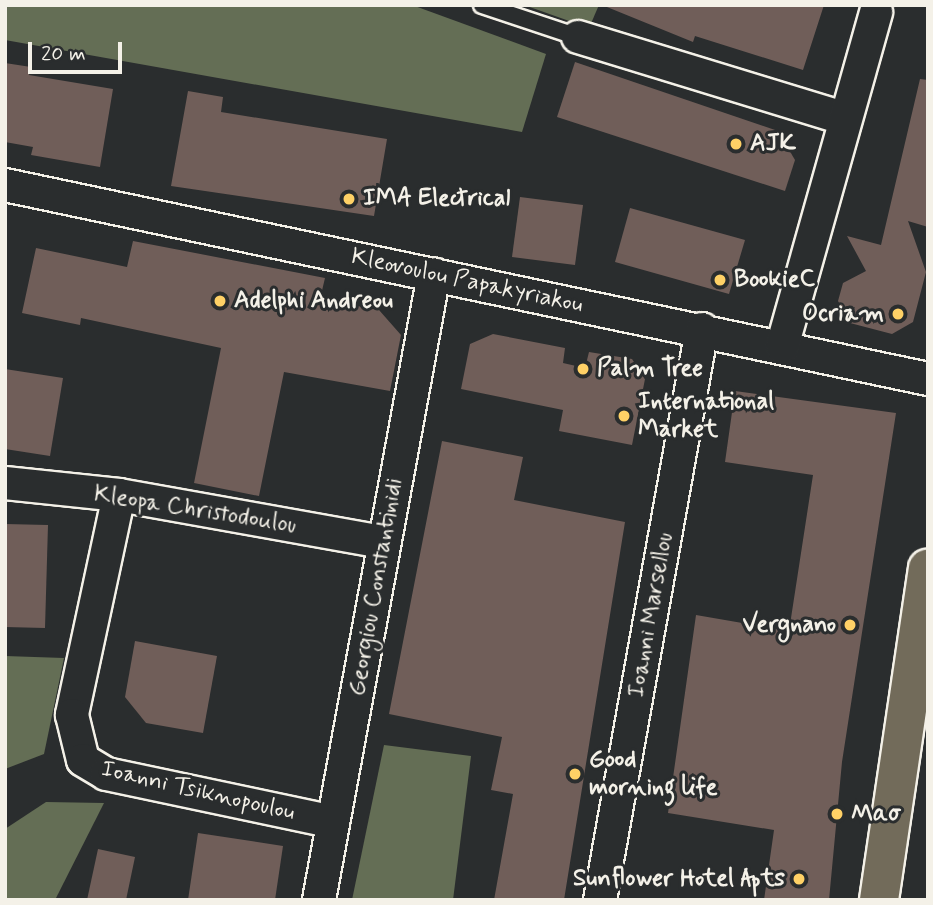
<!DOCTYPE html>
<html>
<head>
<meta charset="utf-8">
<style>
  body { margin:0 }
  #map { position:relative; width:933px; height:905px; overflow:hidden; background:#2a2d2e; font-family:Mynerve,sans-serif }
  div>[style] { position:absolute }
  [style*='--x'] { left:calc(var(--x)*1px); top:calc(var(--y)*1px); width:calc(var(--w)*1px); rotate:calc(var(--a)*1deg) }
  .green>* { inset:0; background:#646e55 }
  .building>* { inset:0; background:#705e59 }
  .roads { filter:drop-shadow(2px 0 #f4f1e8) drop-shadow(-2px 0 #f4f1e8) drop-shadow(0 2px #f4f1e8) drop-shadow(0 -2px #f4f1e8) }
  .lane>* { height:16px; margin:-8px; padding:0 8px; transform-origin:8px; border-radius:8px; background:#2a2d2e }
  .street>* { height:32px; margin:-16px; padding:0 16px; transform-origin:16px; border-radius:16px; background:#2a2d2e }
  .primary>* { height:38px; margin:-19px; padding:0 19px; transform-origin:19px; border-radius:19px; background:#726b5a }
  .dots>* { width:19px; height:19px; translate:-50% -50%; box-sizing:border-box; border:4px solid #2a2d2e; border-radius:50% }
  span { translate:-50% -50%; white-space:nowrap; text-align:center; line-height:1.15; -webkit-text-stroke:6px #2a2d2e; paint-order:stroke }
  .poi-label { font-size:24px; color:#f4f1e8; font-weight:700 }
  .left { translate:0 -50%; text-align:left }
  .right { translate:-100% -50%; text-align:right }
  .street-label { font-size:24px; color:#f4f1e8 }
  .frame { position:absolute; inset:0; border:7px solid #f4f1e8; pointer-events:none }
  .scale { position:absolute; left:28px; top:42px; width:94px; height:32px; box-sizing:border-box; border:4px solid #f4f1e8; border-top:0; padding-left:9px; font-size:21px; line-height:24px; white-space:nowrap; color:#f4f1e8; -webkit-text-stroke:5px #2a2d2e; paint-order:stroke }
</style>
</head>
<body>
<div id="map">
  <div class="green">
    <div style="clip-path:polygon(5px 5px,412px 5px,546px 54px,522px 132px,5px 40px)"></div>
    <div style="clip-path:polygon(524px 5px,599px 5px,589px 28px)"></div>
    <div style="clip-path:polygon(5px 656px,64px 658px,44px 754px,5px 769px)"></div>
    <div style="clip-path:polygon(384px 745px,471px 756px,453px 900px,352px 900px)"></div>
    <div style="clip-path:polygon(46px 802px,104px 803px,55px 900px,5px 900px,5px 829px)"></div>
  </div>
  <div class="building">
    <div style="clip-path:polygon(602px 5px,824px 5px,803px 70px,695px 36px,693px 42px)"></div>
    <div style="clip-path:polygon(575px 62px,778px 131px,795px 160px,785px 191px,557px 117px)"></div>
    <div style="clip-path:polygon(5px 63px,31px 67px,29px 75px,113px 89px,100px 167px,31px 155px,33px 147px,5px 142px)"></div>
    <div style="clip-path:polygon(920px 79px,928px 80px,928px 227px,908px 221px,926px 272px,913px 322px,892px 334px,850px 323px,838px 301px,843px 283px,866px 271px,847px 236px,881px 245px)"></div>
    <div style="clip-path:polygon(188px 91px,223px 97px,221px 112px,387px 139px,374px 216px,171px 186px)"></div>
    <div style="clip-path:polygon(520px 197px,583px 205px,575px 265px,512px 257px)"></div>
    <div style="clip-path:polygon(630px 208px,745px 240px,729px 294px,615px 262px)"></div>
    <div style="clip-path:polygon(133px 241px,325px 278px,320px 299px,379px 310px,401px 335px,390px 391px,284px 372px,259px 496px,194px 483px,221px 348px,81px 318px,80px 325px,22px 313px,36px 248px,127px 267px)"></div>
    <div style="clip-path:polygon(493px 334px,565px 348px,563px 363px,585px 368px,589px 352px,632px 359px,645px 379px,632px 445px,559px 431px,563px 410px,461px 389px,470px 344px)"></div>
    <div style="clip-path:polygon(5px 369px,63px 378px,50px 456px,5px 449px)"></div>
    <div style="clip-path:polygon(735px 391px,896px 413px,842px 762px,829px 900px,764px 900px,774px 830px,668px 813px,696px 615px,789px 631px,813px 475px,725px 462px)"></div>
    <div style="clip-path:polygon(442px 441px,523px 457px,514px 500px,625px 522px,564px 900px,494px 900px,513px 794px,491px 790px,502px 737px,389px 714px)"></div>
    <div style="clip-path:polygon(5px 524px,48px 525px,45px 628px,5px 627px)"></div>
    <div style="clip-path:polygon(135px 641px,217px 656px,203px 733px,146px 723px,125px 697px)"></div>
    <div style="clip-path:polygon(198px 833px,283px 846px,275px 900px,188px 900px)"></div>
    <div style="clip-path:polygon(98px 849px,135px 857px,126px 900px,87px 900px)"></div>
  </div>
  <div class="roads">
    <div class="lane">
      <div style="--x:482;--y:5;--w:101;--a:18.4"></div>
    </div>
    <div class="street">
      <div style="--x:578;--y:37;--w:277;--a:17"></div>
      <div style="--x:5;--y:185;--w:943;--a:11.87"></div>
      <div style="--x:782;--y:347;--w:348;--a:-74.3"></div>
      <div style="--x:5;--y:483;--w:115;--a:6"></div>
      <div style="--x:119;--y:495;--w:269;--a:10.1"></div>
      <div style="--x:119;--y:495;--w:225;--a:102.1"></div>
      <div style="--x:72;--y:715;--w:46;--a:76.3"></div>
      <div style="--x:83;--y:760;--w:27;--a:31"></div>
      <div style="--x:106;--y:774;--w:232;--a:11.9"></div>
      <div style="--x:319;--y:900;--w:636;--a:-79.59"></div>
      <div style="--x:600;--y:900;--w:580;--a:-79.87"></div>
    </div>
    <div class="primary">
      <div style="--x:879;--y:900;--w:335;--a:-81.6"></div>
    </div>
  </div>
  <div class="dots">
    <div style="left:736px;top:144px;background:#ffd166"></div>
    <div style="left:349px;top:199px;background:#ffd166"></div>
    <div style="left:720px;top:280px;background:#ffd166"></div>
    <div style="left:220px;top:301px;background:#ffd166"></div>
    <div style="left:898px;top:314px;background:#ffd166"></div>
    <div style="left:583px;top:369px;background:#ffd166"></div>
    <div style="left:624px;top:416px;background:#ffd166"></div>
    <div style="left:850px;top:625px;background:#ffd166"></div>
    <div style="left:575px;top:774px;background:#ffd166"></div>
    <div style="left:837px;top:814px;background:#ffd166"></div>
    <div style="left:799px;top:879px;background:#ffd166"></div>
  </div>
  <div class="poi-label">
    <span class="left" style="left:750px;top:144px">AJK</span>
    <span class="left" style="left:363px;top:199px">IMA Electrical</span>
    <span class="left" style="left:734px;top:280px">BookieC</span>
    <span class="left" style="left:234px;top:301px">Adelphi Andreou</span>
    <span class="right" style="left:884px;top:314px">Ocriam</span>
    <span class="left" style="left:597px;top:369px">Palm Tree</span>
    <span class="left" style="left:638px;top:416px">International<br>Market</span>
    <span class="right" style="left:836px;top:625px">Vergnano</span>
    <span class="left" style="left:589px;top:774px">Good<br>morning life</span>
    <span class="left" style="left:851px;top:814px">Μασ</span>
    <span class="right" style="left:785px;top:879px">Sunflower Hotel Apts</span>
  </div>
  <div class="street-label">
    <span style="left:467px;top:281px;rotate:12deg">Kleovoulou Papakyriakou</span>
    <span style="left:195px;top:510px;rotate:9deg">Kleopa Christodoulou</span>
    <span style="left:376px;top:587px;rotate:-80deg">Georgiou Constantinidi</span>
    <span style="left:651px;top:615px;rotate:-80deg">Ioanni Marsellou</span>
    <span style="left:198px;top:791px;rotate:13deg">Ioanni Tsiknopoulou</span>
  </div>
  <div class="frame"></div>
  <div class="scale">20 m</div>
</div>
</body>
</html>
